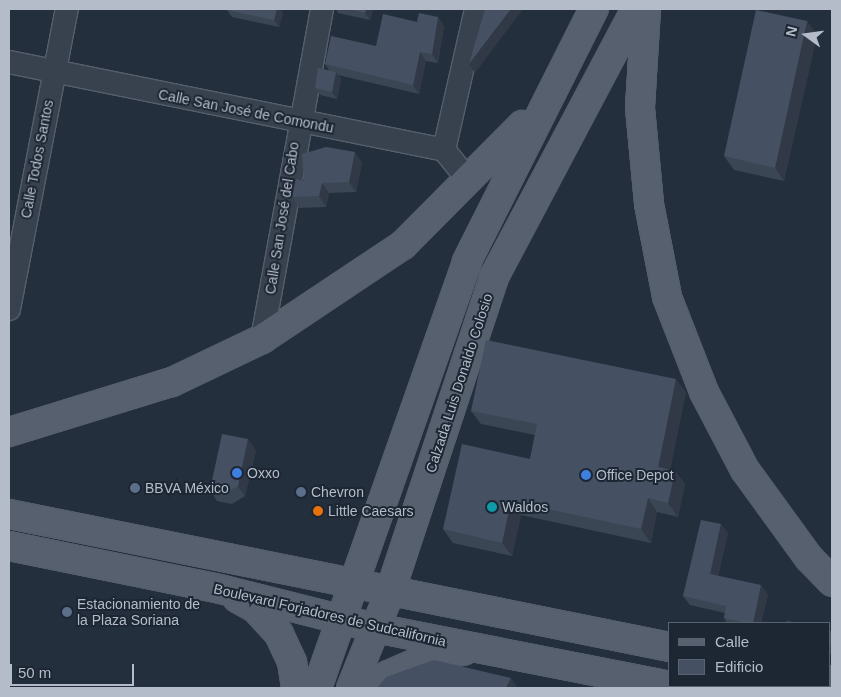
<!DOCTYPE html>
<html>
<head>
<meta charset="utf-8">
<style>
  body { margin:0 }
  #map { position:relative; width:841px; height:697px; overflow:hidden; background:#242f3e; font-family:Helvetica,sans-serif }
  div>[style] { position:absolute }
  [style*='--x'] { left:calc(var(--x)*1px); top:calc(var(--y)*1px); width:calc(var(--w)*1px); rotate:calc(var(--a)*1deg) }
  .roads { filter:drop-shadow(1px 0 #565f6c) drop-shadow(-1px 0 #565f6c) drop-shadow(0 1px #565f6c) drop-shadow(0 -1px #565f6c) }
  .minor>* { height:22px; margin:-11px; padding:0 11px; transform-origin:11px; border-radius:11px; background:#38414e }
  .major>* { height:28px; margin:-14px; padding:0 14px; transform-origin:14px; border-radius:14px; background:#56606e }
  .wall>* { inset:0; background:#3b4654 }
  .shaded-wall>* { inset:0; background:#303945 }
  .building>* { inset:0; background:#455162 }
  .dots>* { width:14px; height:14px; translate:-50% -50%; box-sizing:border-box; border:2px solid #1d2633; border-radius:50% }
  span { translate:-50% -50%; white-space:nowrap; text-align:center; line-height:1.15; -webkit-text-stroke:4px #1d2633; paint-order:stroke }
  .street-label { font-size:14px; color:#b4bcc9 }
  .poi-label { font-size:14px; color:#b4bcc9 }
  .left { translate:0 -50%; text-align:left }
  .frame { position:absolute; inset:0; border:10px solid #b4bcc9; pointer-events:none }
  .legend { position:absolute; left:668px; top:622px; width:162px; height:65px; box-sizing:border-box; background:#1d2633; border:1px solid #59626f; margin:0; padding:6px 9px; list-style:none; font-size:15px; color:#b4bcc9 }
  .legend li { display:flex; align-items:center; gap:10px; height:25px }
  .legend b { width:25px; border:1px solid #59626f }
  .north { position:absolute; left:781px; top:10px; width:50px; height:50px; -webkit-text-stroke:4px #1d2633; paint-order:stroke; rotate:284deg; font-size:14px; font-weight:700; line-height:20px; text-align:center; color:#b4bcc9 }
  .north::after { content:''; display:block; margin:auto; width:18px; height:22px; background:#b4bcc9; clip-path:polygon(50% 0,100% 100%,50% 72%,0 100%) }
  .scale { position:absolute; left:10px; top:664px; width:124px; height:22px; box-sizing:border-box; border:2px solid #b4bcc9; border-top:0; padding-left:6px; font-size:15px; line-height:18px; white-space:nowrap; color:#b4bcc9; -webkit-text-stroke:4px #1d2633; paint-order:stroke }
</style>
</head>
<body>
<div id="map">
  <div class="roads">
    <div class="minor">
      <div style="--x:9;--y:62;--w:444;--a:11.4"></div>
      <div style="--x:444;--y:150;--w:40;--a:51"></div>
      <div style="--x:444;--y:150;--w:145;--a:-77.2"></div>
      <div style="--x:9;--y:309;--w:306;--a:-79.1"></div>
      <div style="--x:262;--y:339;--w:335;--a:-79.7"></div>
    </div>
    <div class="major">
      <div style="--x:646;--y:9;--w:99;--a:93.5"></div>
      <div style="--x:640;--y:108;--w:96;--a:84.6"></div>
      <div style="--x:649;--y:204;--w:95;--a:79"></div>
      <div style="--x:667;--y:297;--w:102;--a:68.7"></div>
      <div style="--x:704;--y:392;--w:88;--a:62.3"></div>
      <div style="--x:745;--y:470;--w:109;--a:54"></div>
      <div style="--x:809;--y:558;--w:33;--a:46"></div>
      <div style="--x:9;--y:432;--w:170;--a:-17.1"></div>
      <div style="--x:172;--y:382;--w:100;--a:-25.5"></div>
      <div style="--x:262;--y:339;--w:169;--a:-33.7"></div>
      <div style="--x:403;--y:245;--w:169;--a:-45.2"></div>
      <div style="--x:9;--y:514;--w:674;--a:11.38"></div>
      <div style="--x:9;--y:546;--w:215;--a:11.5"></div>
      <div style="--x:220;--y:589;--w:160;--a:14.1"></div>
      <div style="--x:375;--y:628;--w:313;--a:11.1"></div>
      <div style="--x:237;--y:598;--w:21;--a:29"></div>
      <div style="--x:255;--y:608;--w:35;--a:47"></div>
      <div style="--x:279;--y:634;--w:31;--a:65"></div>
      <div style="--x:292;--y:662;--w:26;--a:81"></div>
      <div style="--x:830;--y:680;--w:2;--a:0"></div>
      <div style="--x:317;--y:688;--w:453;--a:-70.6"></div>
      <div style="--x:467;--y:261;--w:282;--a:-63.3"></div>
      <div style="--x:351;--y:688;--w:104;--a:-67.9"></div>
      <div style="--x:390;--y:592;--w:332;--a:-71.7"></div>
      <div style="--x:494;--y:277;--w:303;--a:-62.1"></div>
      <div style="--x:369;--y:688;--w:23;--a:-34"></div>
      <div style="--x:388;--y:675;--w:50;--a:-23.5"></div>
      <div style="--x:434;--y:655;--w:30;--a:-8"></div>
      <div style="--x:722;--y:688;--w:2;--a:-63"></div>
    </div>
  </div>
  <div class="wall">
    <div style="clip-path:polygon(336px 9px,373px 9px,370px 20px,338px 13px)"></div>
    <div style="clip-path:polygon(227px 10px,283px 13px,279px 27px,232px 17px)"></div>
    <div style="clip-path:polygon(438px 17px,444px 26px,438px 63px,426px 61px,419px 94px,338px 75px,341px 79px,337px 99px,320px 95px,315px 88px,329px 70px,325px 64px,376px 46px,417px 22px)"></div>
    <div style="clip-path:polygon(807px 21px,817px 35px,784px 181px,734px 170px,724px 156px)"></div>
    <div style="clip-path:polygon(362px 162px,356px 192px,329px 193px,326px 207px,299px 208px,292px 197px,304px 181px)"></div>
    <div style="clip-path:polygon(686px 392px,670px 469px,675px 471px,685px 484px,678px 517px,657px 512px,651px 543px,521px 515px,512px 556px,453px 543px,443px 529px,530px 459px,535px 435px,481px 424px,471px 411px)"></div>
    <div style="clip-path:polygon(256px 450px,245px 496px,232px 504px,217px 501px,210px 490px)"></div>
    <div style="clip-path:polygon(728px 533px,718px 576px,768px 594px,761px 623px,727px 623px,724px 618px,725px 613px,690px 605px,683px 596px)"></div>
    <div style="clip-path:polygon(830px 631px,832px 631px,832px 654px,830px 654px)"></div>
  </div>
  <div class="shaded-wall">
    <div style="clip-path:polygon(277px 9px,280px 9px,283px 13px,279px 27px,274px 20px)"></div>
    <div style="clip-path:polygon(366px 9px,373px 9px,370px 20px,365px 13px)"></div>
    <div style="clip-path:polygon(511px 9px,523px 9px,475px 73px,469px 64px)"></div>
    <div style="clip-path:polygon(438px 17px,444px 26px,438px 63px,432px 54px)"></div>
    <div style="clip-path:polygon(807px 21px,817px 35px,784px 181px,775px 168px)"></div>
    <div style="clip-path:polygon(420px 52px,426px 61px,419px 94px,413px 85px)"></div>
    <div style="clip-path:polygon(336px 72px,341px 79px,337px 99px,332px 92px)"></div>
    <div style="clip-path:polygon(355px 152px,362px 162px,356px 192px,349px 182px)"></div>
    <div style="clip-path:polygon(322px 183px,329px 193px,326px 207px,319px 196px)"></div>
    <div style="clip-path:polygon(676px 379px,686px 392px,668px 481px,658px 467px)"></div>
    <div style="clip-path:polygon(248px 439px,256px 450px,245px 496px,238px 486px)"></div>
    <div style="clip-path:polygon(675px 471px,685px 484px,678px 517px,668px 503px)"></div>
    <div style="clip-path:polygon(648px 498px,657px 512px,651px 543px,641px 529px)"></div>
    <div style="clip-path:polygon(511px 501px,521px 515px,512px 556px,502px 543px)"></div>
    <div style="clip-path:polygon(721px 524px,728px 533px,716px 583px,710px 574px)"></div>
    <div style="clip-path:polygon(761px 585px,768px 594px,761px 623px,753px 623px)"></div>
    <div style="clip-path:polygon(511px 678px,518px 688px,506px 688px)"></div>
  </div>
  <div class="building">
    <div style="clip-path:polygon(227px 9px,277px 9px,274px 20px,227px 10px)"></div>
    <div style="clip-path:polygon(348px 9px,366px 9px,365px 13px)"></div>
    <div style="clip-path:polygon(485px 9px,511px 9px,469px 64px)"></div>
    <div style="clip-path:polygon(756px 10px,807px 21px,775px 168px,724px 156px)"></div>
    <div style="clip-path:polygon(419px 13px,438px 17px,432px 54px,420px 52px,413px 85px,325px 64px,331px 36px,376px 46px,383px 14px,417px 22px)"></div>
    <div style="clip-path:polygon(318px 68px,336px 72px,332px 92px,315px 88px)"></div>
    <div style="clip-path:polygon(326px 147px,355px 152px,349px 182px,322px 183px,319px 196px,292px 197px,296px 179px,304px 181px,302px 154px)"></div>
    <div style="clip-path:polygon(486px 340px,676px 379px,658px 467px,675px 471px,668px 503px,648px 498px,641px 529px,511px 501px,502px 543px,443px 529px,462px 444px,530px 459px,537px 424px,471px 411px)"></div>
    <div style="clip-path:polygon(222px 434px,248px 439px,238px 486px,225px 493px,210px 490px)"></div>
    <div style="clip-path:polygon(701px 520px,721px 524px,710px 574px,761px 585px,753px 623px,747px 623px,724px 618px,726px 606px,683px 596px)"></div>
    <div style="clip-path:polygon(787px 621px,797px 623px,787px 623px)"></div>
    <div style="clip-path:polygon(830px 631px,832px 631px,832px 645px,830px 645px)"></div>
    <div style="clip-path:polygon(434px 660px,511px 678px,506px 688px,377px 688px,386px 677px)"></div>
  </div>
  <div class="dots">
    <div style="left:237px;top:473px;background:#3f7fe0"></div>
    <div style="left:586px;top:475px;background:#3f7fe0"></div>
    <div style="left:135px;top:488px;background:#5c6f8a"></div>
    <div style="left:301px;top:492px;background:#5c6f8a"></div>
    <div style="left:492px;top:507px;background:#0f9aa8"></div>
    <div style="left:318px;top:511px;background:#e8710a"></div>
    <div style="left:67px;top:612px;background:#5c6f8a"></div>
  </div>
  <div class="street-label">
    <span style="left:246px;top:111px;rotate:11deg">Calle San José de Comondu</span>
    <span style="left:37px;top:159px;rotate:-79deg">Calle Todos Santos</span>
    <span style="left:282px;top:218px;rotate:-81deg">Calle San José del Cabo</span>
    <span style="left:459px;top:383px;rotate:-72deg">Calzada Luis Donaldo Colosio</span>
    <span style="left:330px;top:615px;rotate:13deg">Boulevard Forjadores de Sudcalifornia</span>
  </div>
  <div class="poi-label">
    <span class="left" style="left:247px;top:473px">Oxxo</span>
    <span class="left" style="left:596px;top:475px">Office Depot</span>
    <span class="left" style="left:145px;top:488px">BBVA México</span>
    <span class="left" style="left:311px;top:492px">Chevron</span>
    <span class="left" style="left:502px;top:507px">Waldos</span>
    <span class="left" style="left:328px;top:511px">Little Caesars</span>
    <span class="left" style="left:77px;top:612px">Estacionamiento de<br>la Plaza Soriana</span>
  </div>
  <div class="frame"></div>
  <ul class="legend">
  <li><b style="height:6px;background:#56606e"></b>Calle</li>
  <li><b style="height:14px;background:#455162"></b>Edificio</li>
  </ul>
  <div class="north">N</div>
  <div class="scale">50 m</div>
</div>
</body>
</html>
